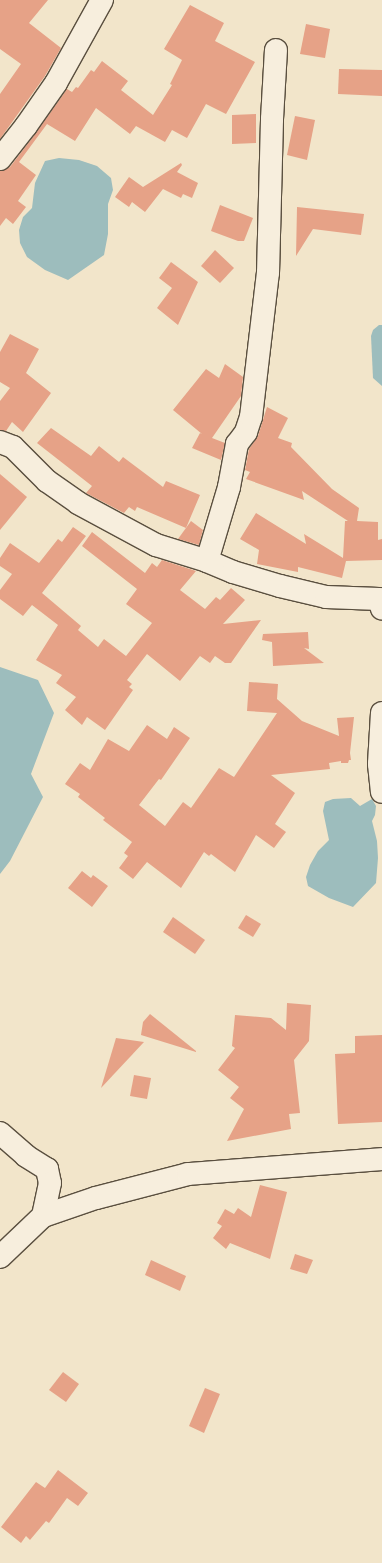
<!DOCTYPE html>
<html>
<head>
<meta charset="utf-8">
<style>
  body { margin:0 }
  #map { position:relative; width:382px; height:1563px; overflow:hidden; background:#f2e5ca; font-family:"EB Garamond",serif }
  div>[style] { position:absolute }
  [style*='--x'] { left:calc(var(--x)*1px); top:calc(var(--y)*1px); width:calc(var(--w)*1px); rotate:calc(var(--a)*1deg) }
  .water>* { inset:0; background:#9dbdbd }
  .building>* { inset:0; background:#e6a287 }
  .roads { filter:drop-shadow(1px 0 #5a4f3f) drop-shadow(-1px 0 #5a4f3f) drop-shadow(0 1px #5a4f3f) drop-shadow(0 -1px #5a4f3f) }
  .minor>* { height:22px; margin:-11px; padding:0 11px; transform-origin:11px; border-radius:11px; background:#f7eedd }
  span { translate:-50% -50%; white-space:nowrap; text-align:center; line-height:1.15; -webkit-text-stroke:3px #f7eedd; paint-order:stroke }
</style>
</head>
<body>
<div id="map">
  <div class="water">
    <div style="clip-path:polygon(59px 158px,79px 160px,97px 166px,111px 178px,113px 190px,108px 204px,108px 234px,104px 255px,68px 280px,45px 270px,27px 257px,20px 243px,19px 230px,23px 217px,32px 208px,35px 183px,45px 161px)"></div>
    <div style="clip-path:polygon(379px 325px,382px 325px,382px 386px,373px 378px,371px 336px,373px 330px)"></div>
    <div style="clip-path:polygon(0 667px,38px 680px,54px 713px,31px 774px,43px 797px,10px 861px,0 874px)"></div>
    <div style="clip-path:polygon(351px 798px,360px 806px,372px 799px,376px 806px,375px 815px,372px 821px,377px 841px,378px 858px,376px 883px,353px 907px,329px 898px,308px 886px,306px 877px,310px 865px,318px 851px,329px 840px,323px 811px,325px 802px,333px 799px)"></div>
  </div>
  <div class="building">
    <div style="clip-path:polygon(0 0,48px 0,29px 23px,61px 48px,45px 76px,0 139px,0 94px,21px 64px,0 49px)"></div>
    <div style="clip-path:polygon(190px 5px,224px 23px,215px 41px,255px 62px,226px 114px,206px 104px,187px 138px,172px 130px,165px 142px,136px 126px,130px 134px,96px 108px,75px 141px,47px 124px,19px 162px,36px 175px,18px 201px,26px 207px,13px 224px,6px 218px,0 226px,0 171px,10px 167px,36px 133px,67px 89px,72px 92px,76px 87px,78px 88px,91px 70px,94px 72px,102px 61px,128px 81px,121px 90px,153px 115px,172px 85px,170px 84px,182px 60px,164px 49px)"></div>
    <div style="clip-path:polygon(306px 24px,330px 29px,325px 58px,300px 54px)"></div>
    <div style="clip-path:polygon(339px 69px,382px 70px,382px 96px,338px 94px)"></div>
    <div style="clip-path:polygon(256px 114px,256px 143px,232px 144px,232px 115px)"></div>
    <div style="clip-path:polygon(295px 116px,315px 120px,307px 160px,287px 155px)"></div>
    <div style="clip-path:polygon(181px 163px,182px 165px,177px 172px,198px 183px,192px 198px,183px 194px,181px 198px,163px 189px,145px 212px,132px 202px,129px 207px,115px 197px,129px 177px,143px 187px)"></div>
    <div style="clip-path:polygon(220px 205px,253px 218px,244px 241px,238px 241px,211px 231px)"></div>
    <div style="clip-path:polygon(297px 207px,364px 214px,361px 235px,313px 229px,296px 256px)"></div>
    <div style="clip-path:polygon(215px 250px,234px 268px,220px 283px,201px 266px)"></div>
    <div style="clip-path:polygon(171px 262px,198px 282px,178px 325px,157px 308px,172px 288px,159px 278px)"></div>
    <div style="clip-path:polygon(10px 334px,39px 349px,26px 373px,51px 393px,23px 432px,12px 422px,6px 431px,0 430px,0 401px,10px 388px,0 382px,0 352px)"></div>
    <div style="clip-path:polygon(225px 364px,243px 377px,241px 396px,212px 438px,225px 443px,221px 460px,192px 448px,200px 433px,202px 434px,173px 410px,206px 369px,219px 378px)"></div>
    <div style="clip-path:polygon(267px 407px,288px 418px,278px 438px,292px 443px,291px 447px,332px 489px,359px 508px,357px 521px,378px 522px,378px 540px,382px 539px,382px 560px,346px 561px,342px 578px,298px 567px,298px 572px,257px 564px,259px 550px,240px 539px,256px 513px,306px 544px,304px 534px,343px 558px,345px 521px,348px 521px,302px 491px,304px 500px,246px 479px,250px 472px,245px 470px,249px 449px,258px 436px)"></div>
    <div style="clip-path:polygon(51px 428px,91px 456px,99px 446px,119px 462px,123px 457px,163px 487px,166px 481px,200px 495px,186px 528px,137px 507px,135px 511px,129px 507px,124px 513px,86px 493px,92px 486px,37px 443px)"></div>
    <div style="clip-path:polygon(0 474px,27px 497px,0 530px)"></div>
    <div style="clip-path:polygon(191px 521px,203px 530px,199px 545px,178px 539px)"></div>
    <div style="clip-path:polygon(73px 527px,86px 536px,42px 593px,81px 626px,78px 630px,98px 647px,104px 639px,126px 656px,152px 623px,126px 604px,137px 589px,82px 546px,92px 532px,145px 573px,152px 563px,157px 567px,162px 560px,196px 571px,180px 590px,205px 609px,216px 597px,220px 600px,231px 588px,245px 600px,223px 624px,261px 620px,231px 663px,225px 663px,215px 656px,210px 663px,200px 656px,180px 681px,147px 654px,127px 680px,132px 684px,129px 687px,133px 690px,105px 730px,87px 717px,82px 725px,65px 710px,76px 697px,56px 683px,62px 675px,36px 660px,58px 625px,32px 605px,23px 616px,0 599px,0 590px,12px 574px,0 566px,0 558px,10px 543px,39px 563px,58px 539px,62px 542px)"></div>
    <div style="clip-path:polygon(308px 632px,309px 649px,304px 648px,324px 663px,273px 666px,272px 642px,262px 640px,263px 634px)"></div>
    <div style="clip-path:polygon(249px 682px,278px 684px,277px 699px,302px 721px,339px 736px,337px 718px,354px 717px,350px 753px,351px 760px,349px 760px,348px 763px,341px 763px,341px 761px,329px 763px,330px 769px,271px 775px,295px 793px,275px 824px,286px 832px,274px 848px,256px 835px,235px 872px,211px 854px,209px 856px,204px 852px,181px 888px,147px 862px,133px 879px,119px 868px,128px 856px,124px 853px,132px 842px,103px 820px,105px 818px,78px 797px,80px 794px,65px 784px,80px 763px,90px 770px,108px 739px,129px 751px,147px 725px,167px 739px,174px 727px,190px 738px,161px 780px,159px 779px,139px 805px,165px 826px,183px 802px,191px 808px,219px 768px,234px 777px,277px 713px,247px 711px)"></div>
    <div style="clip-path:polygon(82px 871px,91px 878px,93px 875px,108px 886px,92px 907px,68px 888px)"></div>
    <div style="clip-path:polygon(246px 915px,261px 924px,253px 937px,238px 928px)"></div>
    <div style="clip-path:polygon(173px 917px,205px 940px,195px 954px,163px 932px)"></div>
    <div style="clip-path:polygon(287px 1003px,311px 1005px,309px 1041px,294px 1060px,300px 1113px,289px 1114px,291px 1129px,227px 1141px,244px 1109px,230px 1098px,239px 1087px,218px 1070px,235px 1048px,232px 1046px,235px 1015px,271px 1018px,286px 1030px)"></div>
    <div style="clip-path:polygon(150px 1014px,196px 1051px,196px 1052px,141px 1035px,143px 1022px)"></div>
    <div style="clip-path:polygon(382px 1035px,382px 1122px,338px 1124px,335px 1054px,355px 1053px,355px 1036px)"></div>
    <div style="clip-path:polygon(116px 1038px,144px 1042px,101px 1088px)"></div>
    <div style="clip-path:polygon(134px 1075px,151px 1078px,147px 1099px,130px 1096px)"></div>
    <div style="clip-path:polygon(260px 1185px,287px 1192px,270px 1259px,230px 1243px,226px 1249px,213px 1238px,222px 1226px,217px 1223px,225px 1209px,234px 1214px,238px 1208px,251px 1217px)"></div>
    <div style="clip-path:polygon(295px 1254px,313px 1260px,307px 1274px,290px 1269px)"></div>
    <div style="clip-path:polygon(151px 1260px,186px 1276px,180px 1291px,145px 1275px)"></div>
    <div style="clip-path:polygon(63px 1372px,79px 1384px,66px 1402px,49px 1390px)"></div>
    <div style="clip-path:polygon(205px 1388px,220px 1394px,204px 1433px,189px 1426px)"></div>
    <div style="clip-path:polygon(58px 1470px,88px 1493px,78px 1506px,67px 1498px,49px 1523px,46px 1521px,30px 1540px,26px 1536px,21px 1543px,1px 1527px,36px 1482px,45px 1488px)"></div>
  </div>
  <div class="roads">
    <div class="minor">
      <div style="--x:0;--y:159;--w:42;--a:-51.8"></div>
      <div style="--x:26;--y:126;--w:52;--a:-55.1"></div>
      <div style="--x:56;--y:83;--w:95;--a:-61"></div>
      <div style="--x:0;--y:442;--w:14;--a:21"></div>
      <div style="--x:13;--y:447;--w:48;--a:45"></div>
      <div style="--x:47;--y:481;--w:38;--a:35"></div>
      <div style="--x:78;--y:503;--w:89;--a:28.3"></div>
      <div style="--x:156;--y:545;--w:53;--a:17.4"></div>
      <div style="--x:207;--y:561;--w:28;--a:23"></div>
      <div style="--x:233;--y:572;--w:49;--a:16.6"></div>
      <div style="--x:280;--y:586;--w:47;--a:13.4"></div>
      <div style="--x:326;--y:597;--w:53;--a:2.2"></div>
      <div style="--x:379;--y:599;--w:10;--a:73"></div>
      <div style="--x:207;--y:561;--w:77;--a:-73.4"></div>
      <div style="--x:229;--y:487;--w:44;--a:-79.5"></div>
      <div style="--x:237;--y:444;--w:15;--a:-53"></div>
      <div style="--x:246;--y:432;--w:16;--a:-72"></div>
      <div style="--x:251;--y:417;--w:145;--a:-83.3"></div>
      <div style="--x:268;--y:273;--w:154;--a:-88.5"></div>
      <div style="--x:272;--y:119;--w:69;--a:-86.7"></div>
      <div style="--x:382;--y:713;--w:51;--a:93.4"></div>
      <div style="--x:379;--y:764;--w:28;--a:84"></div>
      <div style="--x:0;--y:1133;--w:35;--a:41"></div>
      <div style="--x:26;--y:1156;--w:25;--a:32"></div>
      <div style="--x:47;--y:1169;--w:14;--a:78"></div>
      <div style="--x:50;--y:1183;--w:34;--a:102"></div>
      <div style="--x:0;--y:1257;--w:59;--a:-43.6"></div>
      <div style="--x:43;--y:1216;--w:56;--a:-18.8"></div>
      <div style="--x:96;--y:1198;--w:95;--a:-14.6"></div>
      <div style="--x:188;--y:1174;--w:195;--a:-4.4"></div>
    </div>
  </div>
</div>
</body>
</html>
